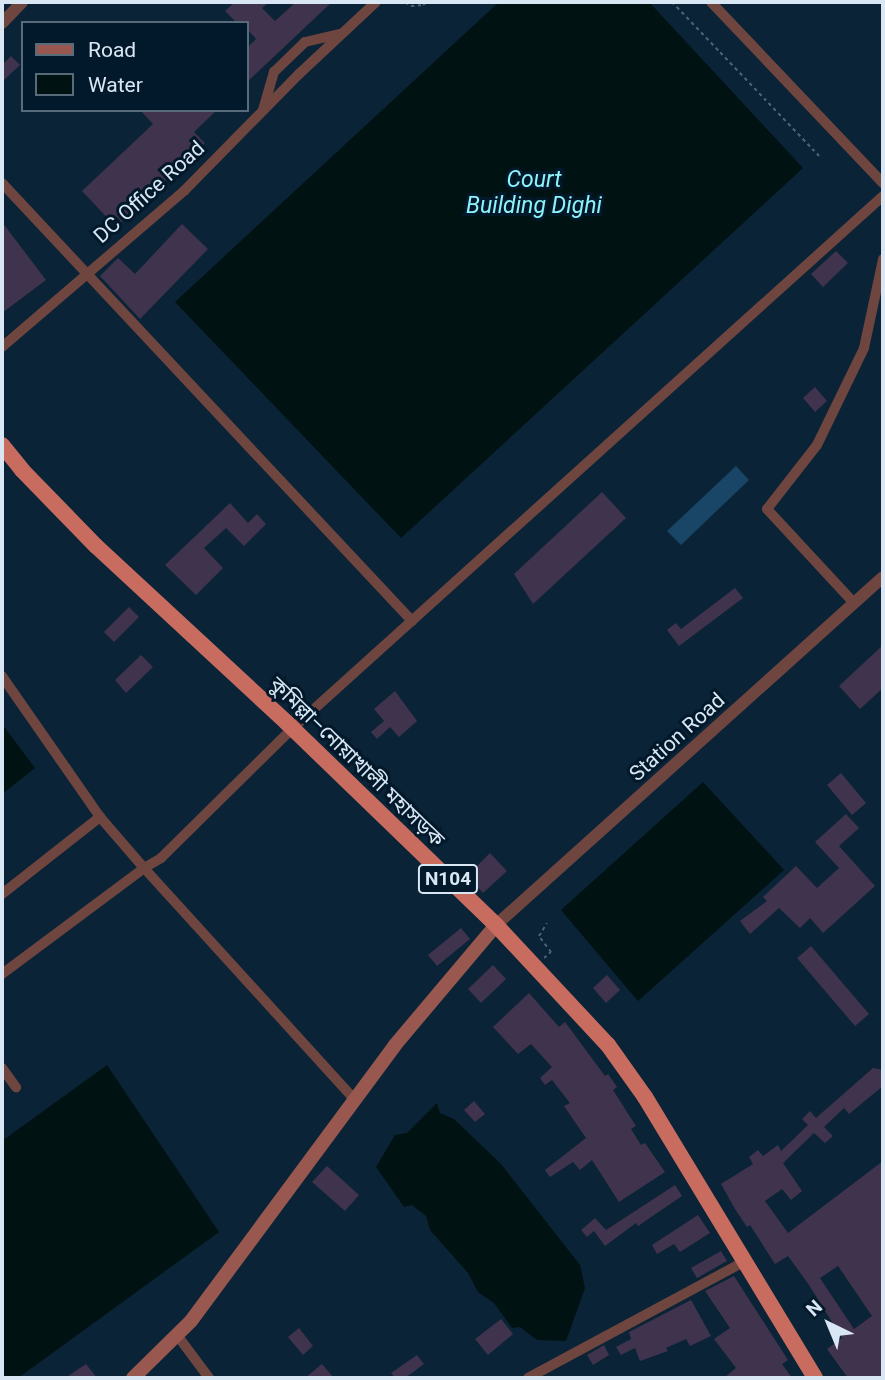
<!DOCTYPE html>
<html>
<head>
<meta charset="utf-8">
<style>
  body { margin:0 }
  #map { position:relative; width:885px; height:1380px; overflow:hidden; background:#0a2336; font-family:Roboto,"Noto Sans Bengali",sans-serif }
  div>[style] { position:absolute }
  [style*='--x'] { left:calc(var(--x)*1px); top:calc(var(--y)*1px); width:calc(var(--w)*1px); rotate:calc(var(--a)*1deg) }
  .green>* { inset:0; background:#194667 }
  .water>* { inset:0; background:#011213 }
  .building>* { inset:0; background:#40334d }
  .path>* { height:2px; margin-top:-1px; transform-origin:0; background:repeating-linear-gradient(90deg,#4d6273 0 3.5px,transparent 0 7px) }
  .minor>* { height:10px; margin:-5px; padding:0 5px; transform-origin:5px; border-radius:5px; background:#6e453f }
  .tertiary>* { height:12px; margin:-6px; padding:0 6px; transform-origin:6px; border-radius:6px; background:#6e453f }
  .secondary>* { height:14px; margin:-7px; padding:0 7px; transform-origin:7px; border-radius:7px; background:#98584f }
  .trunk>* { height:16px; margin:-8px; padding:0 8px; transform-origin:8px; border-radius:8px; background:#c96c60 }
  span { translate:-50% -50%; white-space:nowrap; text-align:center; line-height:1.15; -webkit-text-stroke:6px #02192b; paint-order:stroke }
  .shield-label span { padding:2px 5px; background:#02192b; border:2px solid; border-radius:5px; -webkit-text-stroke-width:0 }
  .shield-label { font-size:19px; color:#d9e7f4; font-weight:700 }
  .street-label { font-size:21px; color:#d9e7f4 }
  .water-label { font-size:23px; color:#8ef4fa; font-style:italic }
  .frame { position:absolute; inset:0; border:4px solid #d9e7f4; pointer-events:none }
  .legend { position:absolute; left:21px; top:21px; width:228px; height:91px; box-sizing:border-box; background:#02192b; border:2px solid #586b7b; margin:0; padding:9px 12px; list-style:none; font-size:21px; color:#d9e7f4 }
  .legend li { display:flex; align-items:center; gap:14px; height:35px }
  .legend b { width:35px; border:2px solid #586b7b }
  .north { position:absolute; left:794px; top:1289px; width:70px; height:70px; -webkit-text-stroke:5px #02192b; paint-order:stroke; rotate:317deg; font-size:19px; font-weight:700; line-height:28px; text-align:center; color:#d9e7f4 }
  .north::after { content:''; display:block; margin:auto; width:24px; height:32px; background:#d9e7f4; clip-path:polygon(50% 0,100% 100%,50% 72%,0 100%) }
</style>
</head>
<body>
<div id="map">
  <div class="green">
    <div style="clip-path:polygon(736px 466px,749px 480px,681px 545px,667px 531px)"></div>
  </div>
  <div class="water">
    <div style="clip-path:polygon(499px 2px,649px 2px,803px 168px,401px 538px,175px 302px)"></div>
    <div style="clip-path:polygon(2px 724px,35px 768px,2px 794px)"></div>
    <div style="clip-path:polygon(703px 782px,784px 870px,638px 1001px,561px 910px)"></div>
    <div style="clip-path:polygon(107px 1065px,219px 1232px,18px 1378px,2px 1378px,2px 1141px)"></div>
    <div style="clip-path:polygon(437px 1103px,440px 1113px,454px 1119px,501px 1164px,580px 1265px,585px 1288px,566px 1341px,537px 1340px,520px 1327px,512px 1328px,494px 1303px,478px 1292px,468px 1273px,430px 1230px,426px 1216px,412px 1205px,404px 1207px,376px 1167px,395px 1135px,407px 1133px)"></div>
  </div>
  <div class="building">
    <div style="clip-path:polygon(235px 2px,269px 2px,262px 8px,275px 21px,296px 2px,332px 2px,247px 82px,247px 48px,256px 39px,247px 29px,247px 23px,237px 23px,225px 11px)"></div>
    <div style="clip-path:polygon(11px 56px,20px 65px,2px 82px,2px 65px)"></div>
    <div style="clip-path:polygon(140px 110px,217px 110px,194px 132px,205px 143px,116px 227px,82px 191px,153px 124px)"></div>
    <div style="clip-path:polygon(2px 222px,46px 280px,2px 313px)"></div>
    <div style="clip-path:polygon(182px 224px,208px 249px,140px 319px,100px 276px,118px 258px,135px 274px)"></div>
    <div style="clip-path:polygon(836px 251px,848px 263px,823px 287px,811px 274px)"></div>
    <div style="clip-path:polygon(815px 387px,827px 401px,815px 412px,803px 398px)"></div>
    <div style="clip-path:polygon(602px 492px,626px 518px,533px 604px,514px 574px)"></div>
    <div style="clip-path:polygon(230px 503px,248px 523px,257px 514px,266px 524px,244px 546px,226px 528px,204px 548px,223px 568px,196px 595px,165px 565px)"></div>
    <div style="clip-path:polygon(735px 588px,743px 598px,679px 646px,667px 630px,676px 623px,681px 629px)"></div>
    <div style="clip-path:polygon(129px 607px,139px 617px,114px 642px,104px 632px)"></div>
    <div style="clip-path:polygon(883px 645px,883px 688px,860px 709px,839px 686px)"></div>
    <div style="clip-path:polygon(141px 655px,153px 667px,126px 693px,115px 680px)"></div>
    <div style="clip-path:polygon(395px 691px,417px 721px,399px 737px,390px 727px,377px 739px,371px 732px,384px 721px,374px 709px)"></div>
    <div style="clip-path:polygon(841px 773px,866px 803px,852px 815px,827px 785px)"></div>
    <div style="clip-path:polygon(846px 814px,859px 828px,839px 846px,875px 886px,823px 933px,810px 918px,800px 928px,779px 908px,750px 934px,740px 921px,767px 901px,763px 897px,796px 866px,817px 888px,839px 868px,815px 842px)"></div>
    <div style="clip-path:polygon(490px 853px,507px 871px,483px 893px,467px 876px)"></div>
    <div style="clip-path:polygon(461px 928px,470px 939px,437px 966px,428px 955px)"></div>
    <div style="clip-path:polygon(811px 946px,869px 1014px,855px 1026px,797px 958px)"></div>
    <div style="clip-path:polygon(493px 965px,506px 979px,481px 1003px,468px 989px)"></div>
    <div style="clip-path:polygon(607px 975px,620px 990px,606px 1003px,593px 988px)"></div>
    <div style="clip-path:polygon(529px 993px,559px 1027px,565px 1022px,605px 1076px,608px 1074px,617px 1087px,613px 1090px,636px 1126px,631px 1129px,641px 1145px,645px 1143px,665px 1172px,619px 1202px,592px 1160px,580px 1170px,573px 1162px,550px 1177px,545px 1170px,586px 1138px,564px 1106px,570px 1103px,552px 1080px,545px 1085px,540px 1078px,552px 1067px,531px 1044px,518px 1054px,493px 1027px)"></div>
    <div style="clip-path:polygon(evenodd,873px 1068px,883px 1070px,883px 1086px,849px 1114px,844px 1108px,824px 1127px,833px 1136px,825px 1143px,814px 1133px,783px 1163px,802px 1191px,791px 1200px,782px 1189px,765px 1201px,788px 1233px,883px 1161px,883px 1378px,848px 1378px,827px 1349px,842px 1338px,809px 1285px,788px 1256px,775px 1264px,750px 1225px,747px 1227px,735px 1209px,721px 1184px,753px 1164px,749px 1157px,758px 1150px,763px 1156px,778px 1145px,781px 1151px,808px 1125px,802px 1119px,810px 1111px,816px 1118px,873px 1068px,838px 1266px,872px 1316px,854px 1329px,820px 1278px,838px 1266px)"></div>
    <div style="clip-path:polygon(474px 1101px,485px 1114px,475px 1122px,464px 1110px)"></div>
    <div style="clip-path:polygon(327px 1166px,359px 1195px,345px 1211px,312px 1182px)"></div>
    <div style="clip-path:polygon(675px 1185px,682px 1196px,638px 1226px,636px 1223px,605px 1246px,594px 1231px,587px 1237px,581px 1230px,595px 1218px,606px 1230px)"></div>
    <div style="clip-path:polygon(698px 1215px,710px 1233px,680px 1252px,674px 1244px,657px 1254px,652px 1245px)"></div>
    <div style="clip-path:polygon(721px 1251px,727px 1261px,697px 1278px,691px 1268px)"></div>
    <div style="clip-path:polygon(734px 1276px,788px 1360px,782px 1364px,792px 1378px,724px 1378px,736px 1368px,714px 1339px,730px 1328px,705px 1291px)"></div>
    <div style="clip-path:polygon(691px 1300px,711px 1336px,690px 1346px,686px 1339px,666px 1348px,668px 1351px,640px 1361px,635px 1348px,621px 1355px,616px 1347px,631px 1339px,629px 1332px)"></div>
    <div style="clip-path:polygon(501px 1319px,513px 1334px,488px 1355px,475px 1339px)"></div>
    <div style="clip-path:polygon(299px 1328px,313px 1346px,303px 1355px,288px 1337px)"></div>
    <div style="clip-path:polygon(604px 1345px,609px 1355px,593px 1365px,587px 1355px)"></div>
    <div style="clip-path:polygon(417px 1355px,424px 1364px,405px 1378px,395px 1378px,391px 1373px)"></div>
    <div style="clip-path:polygon(86px 1364px,97px 1378px,65px 1378px)"></div>
    <div style="clip-path:polygon(322px 1364px,334px 1378px,305px 1378px)"></div>
  </div>
  <div class="path">
    <div style="--x:405;--y:2;--w:7;--a:34"></div>
    <div style="--x:411;--y:6;--w:12;--a:-5"></div>
    <div style="--x:423;--y:5;--w:5;--a:-37"></div>
    <div style="--x:672;--y:2;--w:213;--a:46.3"></div>
    <div style="--x:544;--y:958;--w:9;--a:-41"></div>
    <div style="--x:551;--y:952;--w:20;--a:-127"></div>
    <div style="--x:539;--y:936;--w:15;--a:-58"></div>
  </div>
  <div class="minor">
    <div style="--x:711;--y:2;--w:250;--a:46.5"></div>
    <div style="--x:263;--y:110;--w:40;--a:-74"></div>
    <div style="--x:274;--y:72;--w:43;--a:-44.1"></div>
    <div style="--x:305;--y:42;--w:35;--a:-13"></div>
    <div style="--x:2;--y:183;--w:600;--a:46.89"></div>
    <div style="--x:2;--y:347;--w:240;--a:-40.6"></div>
    <div style="--x:184;--y:191;--w:164;--a:-45.5"></div>
    <div style="--x:299;--y:74;--w:105;--a:-43.1"></div>
    <div style="--x:854;--y:603;--w:128;--a:-132.8"></div>
    <div style="--x:767;--y:509;--w:81;--a:-52"></div>
    <div style="--x:817;--y:445;--w:108;--a:-64.1"></div>
    <div style="--x:864;--y:348;--w:91;--a:-77.9"></div>
    <div style="--x:2;--y:676;--w:172;--a:55.2"></div>
    <div style="--x:100;--y:817;--w:67;--a:49.2"></div>
    <div style="--x:144;--y:868;--w:20;--a:-30"></div>
    <div style="--x:161;--y:858;--w:185;--a:-44.6"></div>
    <div style="--x:293;--y:728;--w:794;--a:-42.04"></div>
    <div style="--x:2;--y:894;--w:125;--a:-38.2"></div>
    <div style="--x:2;--y:974;--w:177;--a:-36.7"></div>
    <div style="--x:144;--y:868;--w:312;--a:47.7"></div>
    <div style="--x:2;--y:1068;--w:24;--a:54"></div>
    <div style="--x:177;--y:1335;--w:54;--a:53.3"></div>
    <div style="--x:528;--y:1378;--w:247;--a:-28.3"></div>
  </div>
  <div class="tertiary">
    <div style="--x:2;--y:23;--w:29;--a:-46"></div>
    <div style="--x:496;--y:925;--w:520;--a:-41.96"></div>
  </div>
  <div class="secondary">
    <div style="--x:133;--y:1378;--w:81;--a:-44.5"></div>
    <div style="--x:191;--y:1321;--w:343;--a:-53.5"></div>
    <div style="--x:395;--y:1045;--w:157;--a:-49.9"></div>
  </div>
  <div class="trunk">
    <div style="--x:2;--y:445;--w:32;--a:51"></div>
    <div style="--x:22;--y:470;--w:106;--a:45.8"></div>
    <div style="--x:96;--y:546;--w:260;--a:42.8"></div>
    <div style="--x:287;--y:723;--w:291;--a:44"></div>
    <div style="--x:496;--y:925;--w:164;--a:47"></div>
    <div style="--x:608;--y:1045;--w:64;--a:54.6"></div>
    <div style="--x:645;--y:1097;--w:328;--a:58.8"></div>
  </div>
  <div class="shield-label">
    <span style="left:448px;top:879px">N104</span>
  </div>
  <div class="street-label">
    <span style="left:149px;top:192px;rotate:-42deg">DC Office Road</span>
    <span style="left:677px;top:737px;rotate:-42deg">Station Road</span>
    <span style="left:357px;top:762px;rotate:44deg">কুমিল্লা–নোয়াখালী মহাসড়ক</span>
  </div>
  <div class="water-label">
    <span style="left:534px;top:193px">Court<br>Building Dighi</span>
  </div>
  <div class="frame"></div>
  <ul class="legend">
  <li><b style="height:9px;background:#98584f"></b>Road</li>
  <li><b style="height:19px;background:#011213"></b>Water</li>
  </ul>
  <div class="north">N</div>
</div>
</body>
</html>
